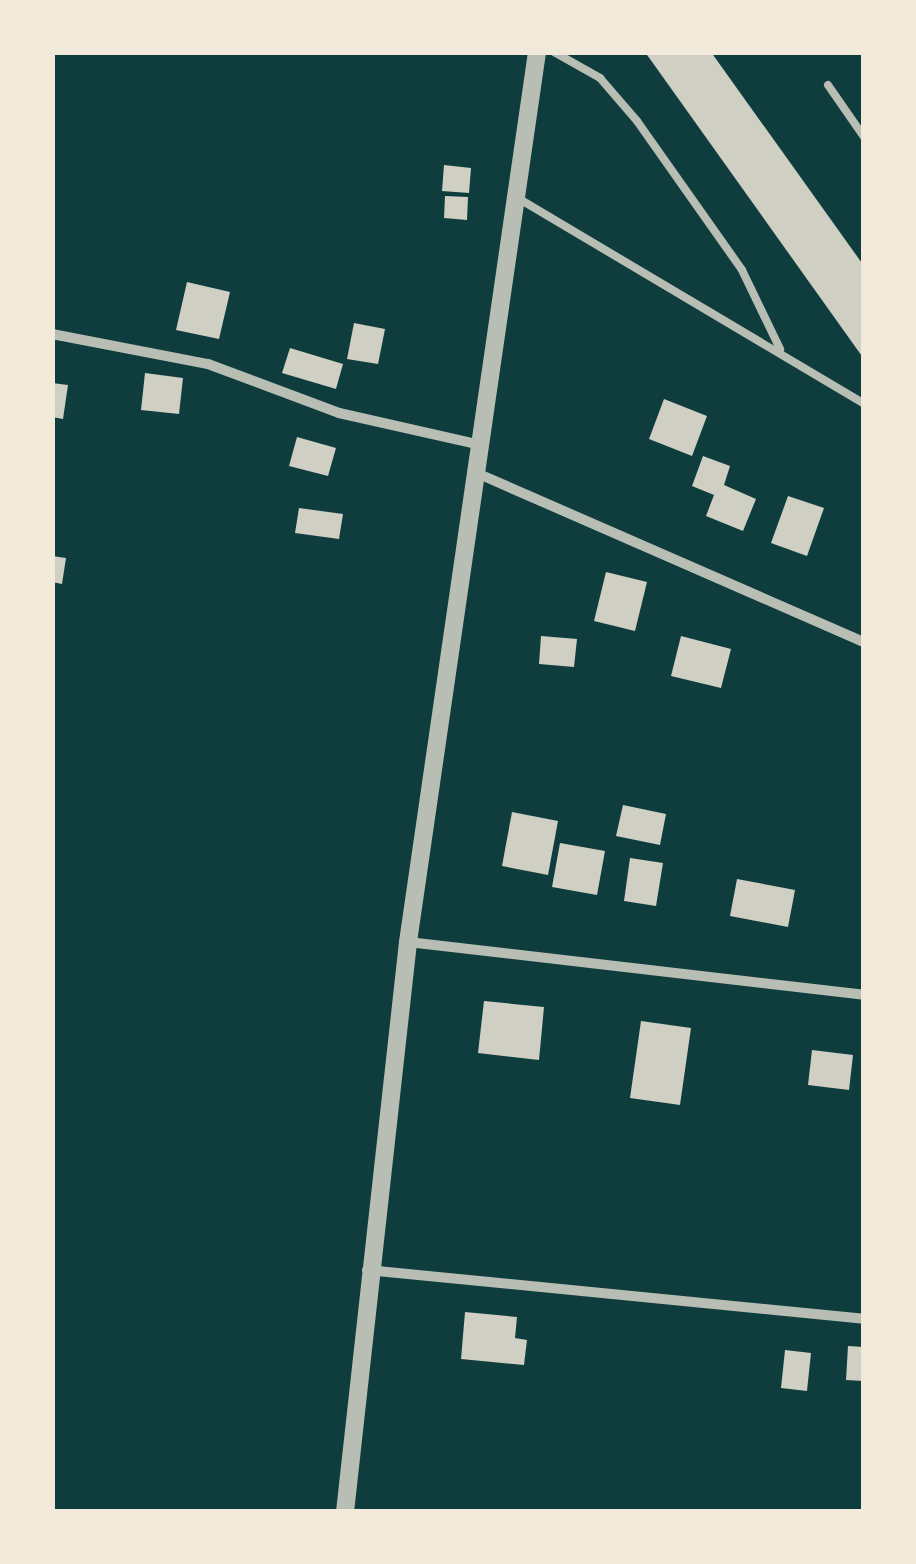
<!DOCTYPE html>
<html>
<head>
<meta charset="utf-8">
<style>
  body { margin:0 }
  #map { position:relative; width:916px; height:1564px; overflow:hidden; background:#0f3d3e; font-family:"PT Sans",sans-serif }
  div>[style] { position:absolute }
  [style*='--x'] { left:calc(var(--x)*1px); top:calc(var(--y)*1px); width:calc(var(--w)*1px); rotate:calc(var(--a)*1deg) }
  .building>* { inset:0; background:#cfcfc3 }
  .service>* { height:8px; margin:-4px; padding:0 4px; transform-origin:4px; border-radius:4px; background:#b8beb3 }
  .minor>* { height:10px; margin:-5px; padding:0 5px; transform-origin:5px; border-radius:5px; background:#b8beb3 }
  .tertiary>* { height:18px; margin:-9px; padding:0 9px; transform-origin:9px; border-radius:9px; background:#b8beb3 }
  span { translate:-50% -50%; white-space:nowrap; text-align:center; line-height:1.15; -webkit-text-stroke:8px #f1e9da; paint-order:stroke }
  .frame { position:absolute; inset:0; border:55px solid #f1e9da; pointer-events:none }
</style>
</head>
<body>
<div id="map">
  <div class="building">
    <div style="clip-path:polygon(645px 52px,711px 52px,864px 266px,864px 359px)"></div>
    <div style="clip-path:polygon(444px 165px,471px 168px,469px 193px,442px 191px)"></div>
    <div style="clip-path:polygon(445px 196px,468px 197px,467px 220px,444px 218px)"></div>
    <div style="clip-path:polygon(187px 282px,230px 292px,219px 339px,176px 330px)"></div>
    <div style="clip-path:polygon(354px 323px,385px 329px,378px 364px,347px 359px)"></div>
    <div style="clip-path:polygon(290px 348px,343px 364px,336px 389px,282px 373px)"></div>
    <div style="clip-path:polygon(145px 373px,183px 378px,179px 414px,141px 410px)"></div>
    <div style="clip-path:polygon(52px 383px,68px 385px,63px 419px,52px 417px)"></div>
    <div style="clip-path:polygon(664px 399px,707px 416px,692px 456px,649px 439px)"></div>
    <div style="clip-path:polygon(297px 437px,336px 448px,328px 476px,289px 466px)"></div>
    <div style="clip-path:polygon(703px 456px,730px 466px,724px 485px,756px 499px,743px 531px,706px 516px,714px 495px,692px 486px)"></div>
    <div style="clip-path:polygon(788px 496px,824px 508px,807px 556px,771px 543px)"></div>
    <div style="clip-path:polygon(299px 508px,343px 514px,339px 539px,295px 533px)"></div>
    <div style="clip-path:polygon(52px 556px,66px 558px,62px 584px,52px 582px)"></div>
    <div style="clip-path:polygon(606px 572px,647px 582px,635px 631px,594px 621px)"></div>
    <div style="clip-path:polygon(541px 636px,577px 639px,574px 667px,539px 664px)"></div>
    <div style="clip-path:polygon(681px 636px,731px 649px,721px 688px,671px 676px)"></div>
    <div style="clip-path:polygon(623px 805px,666px 814px,660px 845px,616px 836px)"></div>
    <div style="clip-path:polygon(512px 812px,558px 821px,548px 875px,502px 866px)"></div>
    <div style="clip-path:polygon(560px 843px,605px 851px,597px 895px,552px 887px)"></div>
    <div style="clip-path:polygon(630px 858px,663px 863px,656px 906px,624px 901px)"></div>
    <div style="clip-path:polygon(737px 879px,795px 890px,788px 927px,730px 916px)"></div>
    <div style="clip-path:polygon(484px 1001px,544px 1007px,539px 1060px,478px 1053px)"></div>
    <div style="clip-path:polygon(641px 1021px,691px 1028px,680px 1105px,630px 1098px)"></div>
    <div style="clip-path:polygon(812px 1050px,853px 1055px,849px 1090px,808px 1085px)"></div>
    <div style="clip-path:polygon(465px 1312px,517px 1317px,515px 1338px,527px 1340px,524px 1365px,461px 1359px)"></div>
    <div style="clip-path:polygon(848px 1346px,864px 1347px,864px 1381px,846px 1380px)"></div>
    <div style="clip-path:polygon(785px 1350px,811px 1353px,807px 1391px,781px 1388px)"></div>
  </div>
  <div class="service">
    <div style="--x:554;--y:52;--w:53;--a:29.5"></div>
    <div style="--x:600;--y:78;--w:57;--a:49.3"></div>
    <div style="--x:637;--y:121;--w:182;--a:54.8"></div>
    <div style="--x:742;--y:270;--w:88;--a:64.3"></div>
    <div style="--x:828;--y:85;--w:63;--a:55.3"></div>
    <div style="--x:516;--y:197;--w:405;--a:30.7"></div>
  </div>
  <div class="minor">
    <div style="--x:52;--y:334;--w:159;--a:10.9"></div>
    <div style="--x:208;--y:364;--w:140;--a:20.5"></div>
    <div style="--x:339;--y:413;--w:146;--a:12.7"></div>
    <div style="--x:479;--y:474;--w:420;--a:23.6"></div>
    <div style="--x:408;--y:942;--w:459;--a:6.6"></div>
    <div style="--x:367;--y:1270;--w:499;--a:5.6"></div>
  </div>
  <div class="tertiary">
    <div style="--x:345;--y:1512;--w:573;--a:-83.69"></div>
    <div style="--x:408;--y:942;--w:899;--a:-81.75"></div>
  </div>
  <div class="frame"></div>
</div>
</body>
</html>
